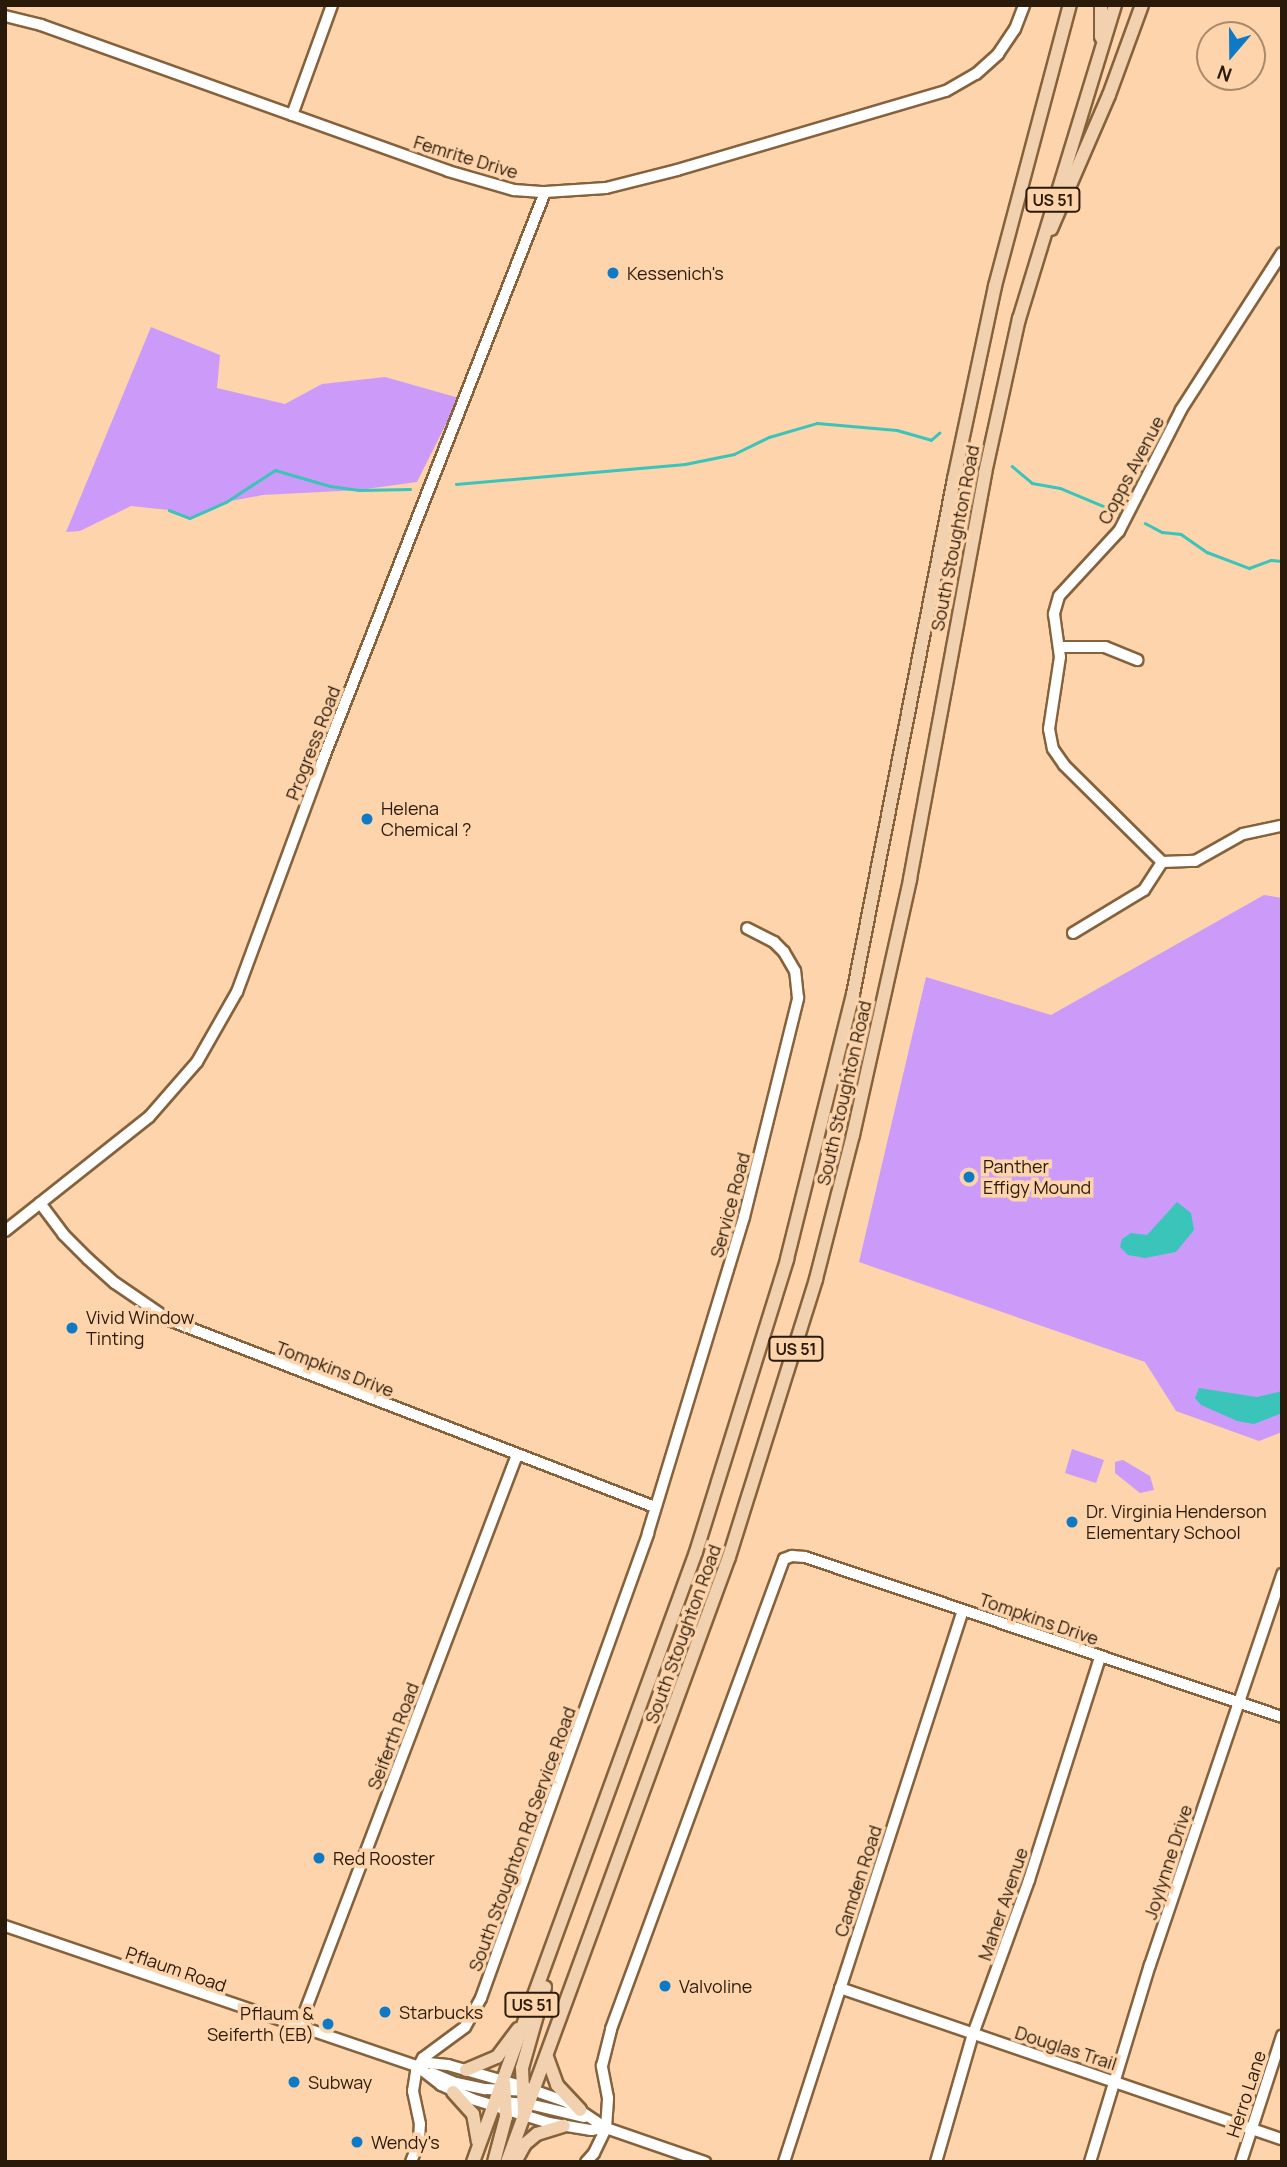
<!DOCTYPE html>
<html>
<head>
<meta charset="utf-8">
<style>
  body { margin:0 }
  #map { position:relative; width:1287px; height:2167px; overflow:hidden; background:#fdd4ab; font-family:Manrope,sans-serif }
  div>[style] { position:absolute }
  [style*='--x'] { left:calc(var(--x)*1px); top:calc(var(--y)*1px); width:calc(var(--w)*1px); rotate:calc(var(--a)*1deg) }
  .green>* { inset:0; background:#cc9bfa }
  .water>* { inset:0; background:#3bc4b9 }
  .stream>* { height:2.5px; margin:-1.25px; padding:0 1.25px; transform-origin:1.25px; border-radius:1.25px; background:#3bc4b9 }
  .roads { filter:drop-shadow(2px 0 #85623c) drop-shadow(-2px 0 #85623c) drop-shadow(0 2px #85623c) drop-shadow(0 -2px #85623c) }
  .minor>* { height:10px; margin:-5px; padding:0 5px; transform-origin:5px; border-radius:5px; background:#fff }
  .major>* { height:12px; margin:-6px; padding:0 6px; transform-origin:6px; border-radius:6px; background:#f1d1af }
  .dots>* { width:19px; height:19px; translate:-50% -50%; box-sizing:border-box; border:4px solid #fdd4ab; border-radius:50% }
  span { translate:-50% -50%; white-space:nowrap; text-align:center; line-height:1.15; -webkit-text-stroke:7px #fdd4ab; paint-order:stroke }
  .shield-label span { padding:2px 5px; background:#fdd4ab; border:2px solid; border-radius:5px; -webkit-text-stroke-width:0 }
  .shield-label { font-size:16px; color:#291a0a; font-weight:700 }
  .street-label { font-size:18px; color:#291a0a }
  .poi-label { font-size:18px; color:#291a0a }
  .left { translate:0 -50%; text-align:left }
  .right { translate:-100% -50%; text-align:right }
  .frame { position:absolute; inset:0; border:7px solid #291a0a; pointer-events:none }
  .north { position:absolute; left:1196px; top:21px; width:70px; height:70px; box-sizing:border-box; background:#fdd4ab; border:2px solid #a88a6b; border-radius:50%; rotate:200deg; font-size:19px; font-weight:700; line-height:28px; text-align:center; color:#291a0a }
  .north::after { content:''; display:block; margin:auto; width:24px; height:32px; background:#0e7ac5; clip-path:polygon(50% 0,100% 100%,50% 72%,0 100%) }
</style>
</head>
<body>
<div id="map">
  <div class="green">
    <div style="clip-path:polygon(151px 327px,220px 355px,217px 388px,285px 404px,322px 384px,385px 377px,459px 398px,417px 482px,359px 490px,263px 495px,226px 502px,190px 518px,169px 510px,131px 506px,80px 531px,66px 532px)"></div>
    <div style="clip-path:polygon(1264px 895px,1282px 898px,1282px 1432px,1259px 1441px,1176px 1411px,1145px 1362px,859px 1262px,926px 977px,1051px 1015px)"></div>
    <div style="clip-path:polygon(1072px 1449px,1104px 1460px,1096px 1483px,1065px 1473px)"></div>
    <div style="clip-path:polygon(1123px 1460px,1150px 1476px,1154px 1490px,1140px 1493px,1115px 1473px,1115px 1462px)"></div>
  </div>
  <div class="water">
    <div style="clip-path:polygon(1177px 1202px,1191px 1213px,1194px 1230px,1176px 1252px,1145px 1258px,1128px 1255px,1120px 1247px,1122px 1239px,1131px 1233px,1147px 1235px)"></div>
    <div style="clip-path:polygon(1199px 1388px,1257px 1397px,1282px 1391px,1282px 1413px,1254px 1424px,1237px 1421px,1201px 1405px,1195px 1398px)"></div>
  </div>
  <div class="stream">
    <div style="--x:1012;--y:466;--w:26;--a:40"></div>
    <div style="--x:1032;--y:483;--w:28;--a:10"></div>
    <div style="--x:1060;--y:488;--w:65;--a:22.6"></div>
    <div style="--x:456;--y:484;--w:230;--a:-5"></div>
    <div style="--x:685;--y:464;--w:50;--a:-11.5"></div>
    <div style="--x:734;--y:454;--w:39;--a:-26"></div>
    <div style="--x:769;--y:437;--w:50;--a:-16.3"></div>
    <div style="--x:817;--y:423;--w:80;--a:5"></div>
    <div style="--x:897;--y:430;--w:35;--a:16"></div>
    <div style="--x:931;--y:440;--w:11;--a:-41"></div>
    <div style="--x:169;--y:510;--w:22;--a:21"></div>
    <div style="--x:190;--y:518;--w:39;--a:-24"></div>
    <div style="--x:226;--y:502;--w:59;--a:-33.1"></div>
    <div style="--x:275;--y:470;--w:57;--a:16.2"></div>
    <div style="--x:330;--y:486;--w:29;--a:8"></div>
    <div style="--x:359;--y:490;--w:51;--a:-1.1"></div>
    <div style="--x:1145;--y:523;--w:19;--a:28"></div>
    <div style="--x:1162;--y:532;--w:19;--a:6"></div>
    <div style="--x:1181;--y:534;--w:32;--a:35"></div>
    <div style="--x:1207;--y:552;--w:45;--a:20.9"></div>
    <div style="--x:1249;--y:568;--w:23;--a:-20"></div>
    <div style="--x:1271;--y:560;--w:11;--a:5"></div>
  </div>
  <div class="roads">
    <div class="minor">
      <div style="--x:5;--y:16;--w:37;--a:14"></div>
      <div style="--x:41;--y:25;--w:432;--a:19.7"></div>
      <div style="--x:448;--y:171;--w:69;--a:16.1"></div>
      <div style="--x:514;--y:190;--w:31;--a:4"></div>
      <div style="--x:545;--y:192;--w:61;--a:-3.8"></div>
      <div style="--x:606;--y:188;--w:73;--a:-14.2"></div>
      <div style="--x:677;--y:170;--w:280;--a:-16.4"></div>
      <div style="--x:946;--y:91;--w:34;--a:-30"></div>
      <div style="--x:976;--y:74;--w:30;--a:-42"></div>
      <div style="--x:998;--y:54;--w:30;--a:-56"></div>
      <div style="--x:1015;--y:29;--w:26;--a:-69"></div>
      <div style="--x:292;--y:115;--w:117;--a:-70"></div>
      <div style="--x:1282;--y:253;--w:187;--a:122.8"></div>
      <div style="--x:1181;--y:410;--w:136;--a:117.1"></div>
      <div style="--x:1119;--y:531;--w:88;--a:132.7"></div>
      <div style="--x:1059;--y:596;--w:19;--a:106"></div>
      <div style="--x:1054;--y:614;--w:43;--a:82.1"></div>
      <div style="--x:1060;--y:657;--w:73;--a:98.7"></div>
      <div style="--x:1049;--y:729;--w:20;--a:79"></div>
      <div style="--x:1053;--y:749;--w:19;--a:55"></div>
      <div style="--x:1064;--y:765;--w:138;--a:44.7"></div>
      <div style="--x:1162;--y:862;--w:33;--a:-2"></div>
      <div style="--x:1195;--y:861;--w:55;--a:-29.4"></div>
      <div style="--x:1243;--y:834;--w:40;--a:-12"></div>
      <div style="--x:1059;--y:647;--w:46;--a:0"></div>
      <div style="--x:1105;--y:647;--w:35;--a:22"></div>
      <div style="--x:1073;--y:933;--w:83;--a:-31.2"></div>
      <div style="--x:1144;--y:890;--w:33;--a:-57"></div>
      <div style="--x:40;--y:1203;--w:39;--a:53"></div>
      <div style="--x:63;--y:1234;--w:35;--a:45"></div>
      <div style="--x:88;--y:1259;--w:36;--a:42"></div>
      <div style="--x:115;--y:1283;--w:65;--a:34.4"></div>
      <div style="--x:169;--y:1320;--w:521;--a:21.05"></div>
      <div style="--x:5;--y:1231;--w:184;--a:-38.4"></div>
      <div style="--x:149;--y:1117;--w:73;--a:-48.9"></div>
      <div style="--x:197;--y:1062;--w:81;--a:-60.3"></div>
      <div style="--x:237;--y:992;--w:245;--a:-69.7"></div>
      <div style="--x:322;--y:762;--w:612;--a:-68.63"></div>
      <div style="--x:5;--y:1926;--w:435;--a:18.8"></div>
      <div style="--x:417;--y:2066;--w:31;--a:38"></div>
      <div style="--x:441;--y:2085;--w:34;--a:24"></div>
      <div style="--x:472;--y:2099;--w:81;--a:17.3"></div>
      <div style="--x:549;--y:2123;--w:43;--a:9.5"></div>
      <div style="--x:591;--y:2130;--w:15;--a:-8"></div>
      <div style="--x:840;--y:1988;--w:467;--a:18.9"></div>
      <div style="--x:299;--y:2027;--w:612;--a:-69.14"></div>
      <div style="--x:417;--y:2066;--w:11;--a:-15"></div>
      <div style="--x:428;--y:2063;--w:20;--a:6"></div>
      <div style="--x:448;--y:2065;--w:76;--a:16"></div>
      <div style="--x:521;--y:2086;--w:49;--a:19.2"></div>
      <div style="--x:567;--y:2102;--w:47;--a:33.7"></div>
      <div style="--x:606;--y:2128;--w:105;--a:19"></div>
      <div style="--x:432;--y:2073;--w:26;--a:23"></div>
      <div style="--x:456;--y:2083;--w:30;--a:12"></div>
      <div style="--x:485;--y:2089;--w:45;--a:2.5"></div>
      <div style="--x:500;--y:2102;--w:29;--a:4"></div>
      <div style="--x:529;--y:2104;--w:57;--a:13.3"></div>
      <div style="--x:411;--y:2162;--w:22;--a:-69"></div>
      <div style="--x:419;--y:2141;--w:17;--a:-87"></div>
      <div style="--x:420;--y:2124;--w:34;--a:-102"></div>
      <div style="--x:413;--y:2091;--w:20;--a:-81"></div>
      <div style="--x:416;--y:2071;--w:15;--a:-62"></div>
      <div style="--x:423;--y:2058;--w:52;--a:-36.4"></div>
      <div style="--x:465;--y:2027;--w:33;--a:-61"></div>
      <div style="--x:481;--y:1998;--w:494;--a:-70.2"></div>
      <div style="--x:648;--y:1533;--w:330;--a:-73.1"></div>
      <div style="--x:744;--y:1217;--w:226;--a:-76.1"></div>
      <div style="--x:798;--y:998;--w:27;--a:-96"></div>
      <div style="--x:795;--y:971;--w:22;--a:-120"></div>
      <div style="--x:784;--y:952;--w:14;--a:-135"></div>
      <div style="--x:774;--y:942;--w:30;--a:-153"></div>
      <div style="--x:586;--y:2162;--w:12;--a:-48"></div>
      <div style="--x:594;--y:2153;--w:28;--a:-64"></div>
      <div style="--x:606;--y:2128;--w:30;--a:-86"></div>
      <div style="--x:608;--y:2098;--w:33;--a:-101"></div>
      <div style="--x:602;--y:2066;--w:38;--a:-76"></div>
      <div style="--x:611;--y:2029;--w:501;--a:-69.79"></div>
      <div style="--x:784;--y:1559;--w:9;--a:-21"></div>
      <div style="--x:792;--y:1556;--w:13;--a:4"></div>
      <div style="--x:805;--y:1557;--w:503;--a:18.54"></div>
      <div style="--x:784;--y:2162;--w:580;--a:-72.03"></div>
      <div style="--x:936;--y:2162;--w:133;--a:-73.9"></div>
      <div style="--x:973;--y:2034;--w:164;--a:-70"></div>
      <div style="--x:1029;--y:1880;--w:234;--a:-72.3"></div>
      <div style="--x:1090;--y:2162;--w:206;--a:-73.1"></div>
      <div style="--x:1150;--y:1965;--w:413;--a:-71.3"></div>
      <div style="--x:1241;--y:2162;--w:133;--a:-72"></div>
    </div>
    <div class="major">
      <div style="--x:1101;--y:37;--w:32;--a:-90"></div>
      <div style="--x:1051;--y:229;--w:146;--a:-66.6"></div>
      <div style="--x:1109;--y:95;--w:96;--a:-69.9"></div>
      <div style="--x:547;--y:2057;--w:30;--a:70"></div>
      <div style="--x:557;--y:2085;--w:34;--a:47"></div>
      <div style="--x:466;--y:2070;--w:34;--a:-23"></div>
      <div style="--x:497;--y:2057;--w:35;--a:-53"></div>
      <div style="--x:453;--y:2092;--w:30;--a:48"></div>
      <div style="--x:473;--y:2114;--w:28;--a:80"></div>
      <div style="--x:524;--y:2112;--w:44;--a:-92.6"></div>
      <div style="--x:522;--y:2068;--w:84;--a:-74.1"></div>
      <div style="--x:473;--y:2162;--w:649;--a:-69.92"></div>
      <div style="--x:696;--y:1552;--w:307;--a:-72.7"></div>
      <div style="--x:787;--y:1259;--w:273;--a:-76"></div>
      <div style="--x:853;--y:994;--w:525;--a:-78.9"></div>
      <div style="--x:954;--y:479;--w:197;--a:-78"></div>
      <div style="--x:995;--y:286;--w:291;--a:-75.1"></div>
      <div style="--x:494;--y:2162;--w:47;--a:-75.1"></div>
      <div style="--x:506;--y:2117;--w:33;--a:-93"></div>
      <div style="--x:507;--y:2162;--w:644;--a:-69.85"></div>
      <div style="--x:729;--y:1557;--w:291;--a:-72.6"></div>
      <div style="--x:816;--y:1279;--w:149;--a:-75.6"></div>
      <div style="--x:853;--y:1135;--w:262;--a:-77.4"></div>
      <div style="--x:910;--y:879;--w:413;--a:-79.5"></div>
      <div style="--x:985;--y:473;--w:158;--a:-77.6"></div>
      <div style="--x:1019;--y:319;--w:328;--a:-73"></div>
      <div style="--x:515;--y:2162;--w:21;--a:-61"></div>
      <div style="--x:525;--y:2144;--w:16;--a:-40"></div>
      <div style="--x:537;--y:2134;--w:28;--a:-17"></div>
    </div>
  </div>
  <div class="dots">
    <div style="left:613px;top:273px;background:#0e7ac5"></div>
    <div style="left:367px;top:819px;background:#0e7ac5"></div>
    <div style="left:969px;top:1177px;background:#0e7ac5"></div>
    <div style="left:72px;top:1328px;background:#0e7ac5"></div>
    <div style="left:1072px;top:1522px;background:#0e7ac5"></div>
    <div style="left:319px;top:1858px;background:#0e7ac5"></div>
    <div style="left:665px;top:1986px;background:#0e7ac5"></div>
    <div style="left:385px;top:2012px;background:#0e7ac5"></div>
    <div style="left:328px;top:2024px;background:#0e7ac5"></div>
    <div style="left:294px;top:2082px;background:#0e7ac5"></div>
    <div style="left:357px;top:2142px;background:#0e7ac5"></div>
  </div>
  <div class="shield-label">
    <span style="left:1053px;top:200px">US 51</span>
    <span style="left:796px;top:1349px">US 51</span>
    <span style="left:532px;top:2005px">US 51</span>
  </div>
  <div class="street-label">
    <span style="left:466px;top:157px;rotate:17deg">Femrite Drive</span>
    <span style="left:1131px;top:470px;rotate:-62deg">Copps Avenue</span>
    <span style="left:955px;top:538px;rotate:-79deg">South Stoughton Road</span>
    <span style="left:313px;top:743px;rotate:-69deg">Progress Road</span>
    <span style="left:844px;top:1093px;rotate:-77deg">South Stoughton Road</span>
    <span style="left:730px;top:1205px;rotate:-75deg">Service Road</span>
    <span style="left:335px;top:1369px;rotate:21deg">Tompkins Drive</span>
    <span style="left:1039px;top:1619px;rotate:19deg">Tompkins Drive</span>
    <span style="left:683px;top:1634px;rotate:-70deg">South Stoughton Road</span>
    <span style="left:393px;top:1736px;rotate:-69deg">Seiferth Road</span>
    <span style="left:522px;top:1839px;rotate:-70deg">South Stoughton Rd Service Road</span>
    <span style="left:1168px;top:1862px;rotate:-72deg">Joylynne Drive</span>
    <span style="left:858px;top:1881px;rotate:-72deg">Camden Road</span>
    <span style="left:1003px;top:1904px;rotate:-71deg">Maher Avenue</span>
    <span style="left:176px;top:1969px;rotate:19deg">Pflaum Road</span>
    <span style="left:1066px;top:2048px;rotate:18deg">Douglas Trail</span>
    <span style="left:1246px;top:2094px;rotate:-72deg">Herro Lane</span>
  </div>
  <div class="poi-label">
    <span class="left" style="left:627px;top:273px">Kessenich's</span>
    <span class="left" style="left:381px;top:819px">Helena<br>Chemical ?</span>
    <span class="left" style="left:983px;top:1177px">Panther<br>Effigy Mound</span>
    <span class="left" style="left:86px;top:1328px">Vivid Window<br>Tinting</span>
    <span class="left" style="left:1086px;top:1522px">Dr. Virginia Henderson<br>Elementary School</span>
    <span class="left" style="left:333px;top:1858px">Red Rooster</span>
    <span class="left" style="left:679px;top:1986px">Valvoline</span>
    <span class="left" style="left:399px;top:2012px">Starbucks</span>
    <span class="right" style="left:314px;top:2024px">Pflaum &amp;<br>Seiferth (EB)</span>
    <span class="left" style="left:308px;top:2082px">Subway</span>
    <span class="left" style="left:371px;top:2142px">Wendy's</span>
  </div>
  <div class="frame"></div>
  <div class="north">N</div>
</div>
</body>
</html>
